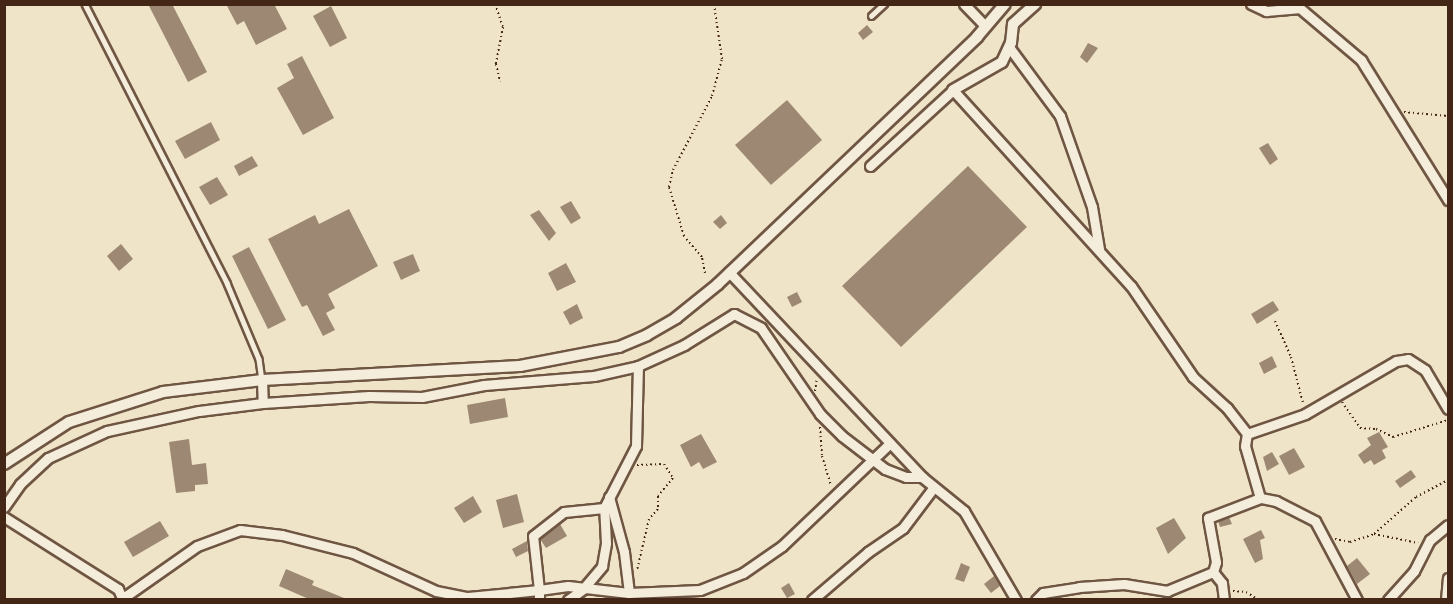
<!DOCTYPE html>
<html>
<head>
<meta charset="utf-8">
<style>
  body { margin:0 }
  #map { position:relative; width:1453px; height:604px; overflow:hidden; background:#f0e4c8; font-family:"Gentium Book Plus",serif }
  div>[style] { position:absolute }
  [style*='--x'] { left:calc(var(--x)*1px); top:calc(var(--y)*1px); width:calc(var(--w)*1px); rotate:calc(var(--a)*1deg) }
  .building>* { inset:0; background:#9d8973 }
  .path>* { height:2px; margin-top:-1px; transform-origin:0; background:repeating-linear-gradient(90deg,#442617 0 1.5px,transparent 0 4.5px) }
  .roads { filter:drop-shadow(2px 0 #6f5643) drop-shadow(-2px 0 #6f5643) drop-shadow(0 2px #6f5643) drop-shadow(0 -2px #6f5643) }
  .service>* { height:4.5px; margin:-2.25px; padding:0 2.25px; transform-origin:2.25px; border-radius:2.25px; background:#f5eddb }
  .minor>* { height:9px; margin:-4.5px; padding:0 4.5px; transform-origin:4.5px; border-radius:4.5px; background:#f5eddb }
  .tertiary>* { height:10px; margin:-5px; padding:0 5px; transform-origin:5px; border-radius:5px; background:#f5eddb }
  span { translate:-50% -50%; white-space:nowrap; text-align:center; line-height:1.15; -webkit-text-stroke:5px #f5eddb; paint-order:stroke }
  .frame { position:absolute; inset:0; border:6px solid #442617; pointer-events:none }
</style>
</head>
<body>
<div id="map">
  <div class="building">
    <div style="clip-path:polygon(148px 4px,172px 4px,207px 72px,188px 82px)"></div>
    <div style="clip-path:polygon(226px 4px,274px 4px,287px 29px,256px 45px,244px 21px,237px 25px)"></div>
    <div style="clip-path:polygon(331px 6px,347px 38px,330px 47px,313px 16px)"></div>
    <div style="clip-path:polygon(867px 25px,873px 32px,863px 40px,858px 33px)"></div>
    <div style="clip-path:polygon(1088px 43px,1098px 48px,1087px 63px,1080px 57px)"></div>
    <div style="clip-path:polygon(302px 56px,334px 118px,303px 135px,277px 88px,294px 78px,287px 64px)"></div>
    <div style="clip-path:polygon(787px 100px,822px 140px,771px 185px,735px 145px)"></div>
    <div style="clip-path:polygon(211px 122px,220px 140px,185px 159px,175px 141px)"></div>
    <div style="clip-path:polygon(1268px 143px,1278px 159px,1270px 165px,1259px 148px)"></div>
    <div style="clip-path:polygon(252px 156px,258px 166px,239px 176px,234px 166px)"></div>
    <div style="clip-path:polygon(968px 166px,1027px 227px,901px 347px,842px 286px)"></div>
    <div style="clip-path:polygon(217px 177px,228px 195px,210px 205px,199px 187px)"></div>
    <div style="clip-path:polygon(571px 201px,581px 218px,571px 224px,560px 207px)"></div>
    <div style="clip-path:polygon(349px 209px,378px 266px,328px 294px,335px 308px,326px 313px,335px 330px,323px 336px,307px 305px,302px 307px,268px 239px,315px 215px,319px 224px)"></div>
    <div style="clip-path:polygon(539px 210px,556px 233px,549px 241px,530px 215px)"></div>
    <div style="clip-path:polygon(721px 215px,727px 223px,720px 229px,713px 222px)"></div>
    <div style="clip-path:polygon(121px 244px,133px 259px,119px 271px,107px 256px)"></div>
    <div style="clip-path:polygon(249px 247px,286px 320px,268px 329px,232px 256px)"></div>
    <div style="clip-path:polygon(413px 254px,420px 271px,401px 280px,393px 262px)"></div>
    <div style="clip-path:polygon(566px 263px,576px 282px,557px 291px,548px 273px)"></div>
    <div style="clip-path:polygon(797px 292px,802px 302px,792px 307px,787px 297px)"></div>
    <div style="clip-path:polygon(1273px 301px,1279px 310px,1257px 324px,1251px 314px)"></div>
    <div style="clip-path:polygon(577px 304px,583px 318px,570px 325px,563px 312px)"></div>
    <div style="clip-path:polygon(1272px 356px,1277px 367px,1264px 374px,1259px 363px)"></div>
    <div style="clip-path:polygon(505px 398px,508px 417px,470px 424px,467px 405px)"></div>
    <div style="clip-path:polygon(1379px 432px,1388px 447px,1382px 450px,1386px 458px,1374px 465px,1371px 460px,1364px 464px,1358px 455px,1371px 445px,1367px 438px)"></div>
    <div style="clip-path:polygon(701px 434px,717px 462px,703px 469px,699px 462px,691px 467px,680px 445px)"></div>
    <div style="clip-path:polygon(189px 439px,192px 465px,206px 463px,208px 484px,195px 485px,195px 491px,176px 493px,169px 442px)"></div>
    <div style="clip-path:polygon(1294px 448px,1305px 467px,1289px 475px,1279px 456px)"></div>
    <div style="clip-path:polygon(1272px 452px,1279px 464px,1267px 471px,1263px 457px)"></div>
    <div style="clip-path:polygon(1411px 470px,1416px 477px,1400px 488px,1395px 481px)"></div>
    <div style="clip-path:polygon(517px 494px,524px 522px,503px 528px,496px 500px)"></div>
    <div style="clip-path:polygon(473px 496px,482px 512px,464px 523px,454px 508px)"></div>
    <div style="clip-path:polygon(1229px 517px,1232px 524px,1220px 527px,1218px 521px)"></div>
    <div style="clip-path:polygon(1174px 518px,1186px 538px,1168px 554px,1156px 528px)"></div>
    <div style="clip-path:polygon(160px 521px,169px 536px,133px 557px,124px 542px)"></div>
    <div style="clip-path:polygon(560px 524px,567px 536px,546px 548px,540px 539px)"></div>
    <div style="clip-path:polygon(1261px 530px,1265px 538px,1260px 540px,1263px 559px,1255px 563px,1243px 539px)"></div>
    <div style="clip-path:polygon(527px 541px,528px 551px,516px 557px,512px 549px)"></div>
    <div style="clip-path:polygon(1357px 558px,1370px 574px,1357px 584px,1347px 566px)"></div>
    <div style="clip-path:polygon(961px 563px,970px 567px,964px 582px,955px 579px)"></div>
    <div style="clip-path:polygon(286px 569px,314px 581px,312px 585px,349px 600px,311px 600px,279px 586px)"></div>
    <div style="clip-path:polygon(994px 576px,1000px 586px,991px 593px,984px 584px)"></div>
    <div style="clip-path:polygon(789px 583px,795px 594px,787px 598px,781px 588px)"></div>
  </div>
  <div class="path">
    <div style="--x:495;--y:4;--w:24;--a:71"></div>
    <div style="--x:503;--y:27;--w:38;--a:101"></div>
    <div style="--x:496;--y:64;--w:18;--a:77"></div>
    <div style="--x:1404;--y:112;--w:44;--a:5.2"></div>
    <div style="--x:705;--y:273;--w:16;--a:-101"></div>
    <div style="--x:702;--y:257;--w:28;--a:-131"></div>
    <div style="--x:684;--y:236;--w:51;--a:-107"></div>
    <div style="--x:669;--y:187;--w:17;--a:-77"></div>
    <div style="--x:673;--y:170;--w:84;--a:-62.2"></div>
    <div style="--x:712;--y:96;--w:38;--a:-75"></div>
    <div style="--x:722;--y:59;--w:56;--a:-98.3"></div>
    <div style="--x:1275;--y:321;--w:39;--a:66"></div>
    <div style="--x:1291;--y:357;--w:48;--a:75.4"></div>
    <div style="--x:815;--y:391;--w:12;--a:-81"></div>
    <div style="--x:1342;--y:402;--w:32;--a:55"></div>
    <div style="--x:1360;--y:428;--w:16;--a:4"></div>
    <div style="--x:1376;--y:429;--w:19;--a:25"></div>
    <div style="--x:1393;--y:437;--w:58;--a:-17.2"></div>
    <div style="--x:820;--y:427;--w:29;--a:86"></div>
    <div style="--x:822;--y:456;--w:31;--a:73"></div>
    <div style="--x:637;--y:465;--w:27;--a:-2"></div>
    <div style="--x:664;--y:464;--w:17;--a:57"></div>
    <div style="--x:673;--y:478;--w:23;--a:130"></div>
    <div style="--x:658;--y:496;--w:13;--a:90"></div>
    <div style="--x:658;--y:509;--w:13;--a:132"></div>
    <div style="--x:649;--y:519;--w:52;--a:103.2"></div>
    <div style="--x:1374;--y:534;--w:45;--a:11.6"></div>
    <div style="--x:1335;--y:539;--w:15;--a:11"></div>
    <div style="--x:1350;--y:542;--w:25;--a:-18"></div>
    <div style="--x:1374;--y:534;--w:56;--a:-41.4"></div>
    <div style="--x:1416;--y:497;--w:36;--a:-28"></div>
    <div style="--x:1233;--y:591;--w:13;--a:4"></div>
    <div style="--x:1246;--y:592;--w:15;--a:32"></div>
  </div>
  <div class="roads">
    <div class="service">
      <div style="--x:85;--y:4;--w:313;--a:63"></div>
      <div style="--x:227;--y:283;--w:82;--a:67.2"></div>
      <div style="--x:259;--y:359;--w:21;--a:82"></div>
      <div style="--x:871;--y:16;--w:18;--a:-43"></div>
    </div>
    <div class="minor">
      <div style="--x:964;--y:4;--w:30;--a:46"></div>
      <div style="--x:1251;--y:4;--w:17;--a:25"></div>
      <div style="--x:1266;--y:11;--w:32;--a:-5"></div>
      <div style="--x:1295;--y:4;--w:87;--a:40.3"></div>
      <div style="--x:1361;--y:60;--w:165;--a:58.1"></div>
      <div style="--x:1009;--y:47;--w:86;--a:53.5"></div>
      <div style="--x:1060;--y:116;--w:96;--a:70.6"></div>
      <div style="--x:1092;--y:207;--w:43;--a:80.5"></div>
      <div style="--x:870;--y:166;--w:113;--a:-42.5"></div>
      <div style="--x:953;--y:90;--w:265;--a:47.8"></div>
      <div style="--x:1131;--y:286;--w:110;--a:55.7"></div>
      <div style="--x:1193;--y:377;--w:46;--a:42.4"></div>
      <div style="--x:1227;--y:408;--w:33;--a:52"></div>
      <div style="--x:729;--y:272;--w:282;--a:46.7"></div>
      <div style="--x:922;--y:477;--w:54;--a:39"></div>
      <div style="--x:964;--y:511;--w:103;--a:59.7"></div>
      <div style="--x:262;--y:380;--w:23;--a:88"></div>
      <div style="--x:609;--y:497;--w:57;--a:74.7"></div>
      <div style="--x:624;--y:552;--w:41;--a:83"></div>
      <div style="--x:4;--y:507;--w:28;--a:-55"></div>
      <div style="--x:20;--y:484;--w:38;--a:-43"></div>
      <div style="--x:48;--y:458;--w:65;--a:-24.6"></div>
      <div style="--x:107;--y:431;--w:94;--a:-12.3"></div>
      <div style="--x:199;--y:411;--w:64;--a:-7.1"></div>
      <div style="--x:263;--y:403;--w:106;--a:-3.8"></div>
      <div style="--x:369;--y:396;--w:53;--a:1.1"></div>
      <div style="--x:422;--y:397;--w:63;--a:-11"></div>
      <div style="--x:484;--y:385;--w:110;--a:-4.7"></div>
      <div style="--x:594;--y:376;--w:45;--a:-12.8"></div>
      <div style="--x:4;--y:517;--w:135;--a:32.3"></div>
      <div style="--x:118;--y:589;--w:12;--a:66"></div>
      <div style="--x:123;--y:598;--w:90;--a:-35.1"></div>
      <div style="--x:197;--y:546;--w:46;--a:-20.4"></div>
      <div style="--x:240;--y:530;--w:42;--a:6.8"></div>
      <div style="--x:282;--y:535;--w:73;--a:14.2"></div>
      <div style="--x:353;--y:553;--w:91;--a:24.6"></div>
      <div style="--x:436;--y:591;--w:33;--a:11"></div>
      <div style="--x:468;--y:597;--w:71;--a:-5.6"></div>
      <div style="--x:539;--y:590;--w:54;--a:-96.3"></div>
      <div style="--x:533;--y:536;--w:39;--a:-38"></div>
      <div style="--x:564;--y:512;--w:40;--a:-5.7"></div>
      <div style="--x:604;--y:508;--w:70;--a:-62.7"></div>
      <div style="--x:636;--y:446;--w:80;--a:-88.6"></div>
      <div style="--x:638;--y:366;--w:51;--a:-24.5"></div>
      <div style="--x:684;--y:345;--w:59;--a:-31.8"></div>
      <div style="--x:734;--y:314;--w:30;--a:27"></div>
      <div style="--x:761;--y:328;--w:104;--a:55.5"></div>
      <div style="--x:820;--y:414;--w:31;--a:45"></div>
      <div style="--x:842;--y:436;--w:54;--a:37.5"></div>
      <div style="--x:885;--y:469;--w:22;--a:21"></div>
      <div style="--x:906;--y:477;--w:16;--a:0"></div>
      <div style="--x:539;--y:600;--w:10;--a:-90"></div>
      <div style="--x:539;--y:590;--w:29;--a:-8"></div>
      <div style="--x:568;--y:586;--w:61;--a:6.5"></div>
      <div style="--x:629;--y:593;--w:71;--a:-2.4"></div>
      <div style="--x:700;--y:590;--w:46;--a:-21.6"></div>
      <div style="--x:743;--y:573;--w:47;--a:-34.7"></div>
      <div style="--x:782;--y:546;--w:149;--a:-43.6"></div>
      <div style="--x:568;--y:600;--w:19;--a:-36"></div>
      <div style="--x:583;--y:589;--w:30;--a:-50"></div>
      <div style="--x:602;--y:566;--w:23;--a:-80"></div>
      <div style="--x:606;--y:543;--w:35;--a:-93"></div>
      <div style="--x:812;--y:600;--w:74;--a:-40.6"></div>
      <div style="--x:868;--y:552;--w:42;--a:-34.4"></div>
      <div style="--x:903;--y:528;--w:51;--a:-52.9"></div>
      <div style="--x:1036;--y:600;--w:10;--a:-45"></div>
      <div style="--x:1043;--y:593;--w:36;--a:-9"></div>
      <div style="--x:1079;--y:587;--w:45;--a:-3.8"></div>
      <div style="--x:1124;--y:584;--w:44;--a:9.2"></div>
      <div style="--x:1167;--y:591;--w:50;--a:-22.4"></div>
      <div style="--x:1224;--y:600;--w:17;--a:-97"></div>
      <div style="--x:1222;--y:583;--w:14;--a:-129"></div>
      <div style="--x:1213;--y:572;--w:10;--a:-73"></div>
      <div style="--x:1216;--y:562;--w:45;--a:-100.3"></div>
      <div style="--x:1208;--y:518;--w:56;--a:-21"></div>
      <div style="--x:1357;--y:600;--w:89;--a:-118"></div>
      <div style="--x:1315;--y:521;--w:44;--a:-152.9"></div>
      <div style="--x:1276;--y:501;--w:16;--a:-169"></div>
      <div style="--x:1260;--y:498;--w:54;--a:-106.1"></div>
      <div style="--x:1245;--y:446;--w:12;--a:-81"></div>
      <div style="--x:1247;--y:434;--w:61;--a:-19"></div>
      <div style="--x:1305;--y:414;--w:105;--a:-30.2"></div>
      <div style="--x:1396;--y:361;--w:12;--a:-9"></div>
      <div style="--x:1408;--y:359;--w:20;--a:33"></div>
      <div style="--x:1425;--y:370;--w:45;--a:59.5"></div>
      <div style="--x:1388;--y:600;--w:39;--a:-48"></div>
      <div style="--x:1414;--y:571;--w:35;--a:-63"></div>
      <div style="--x:1430;--y:540;--w:23;--a:-40"></div>
      <div style="--x:1446;--y:600;--w:22;--a:-85"></div>
    </div>
    <div class="tertiary">
      <div style="--x:953;--y:90;--w:56;--a:-29.7"></div>
      <div style="--x:1002;--y:62;--w:21;--a:-65"></div>
      <div style="--x:1011;--y:43;--w:19;--a:-84"></div>
      <div style="--x:1013;--y:24;--w:30;--a:-42"></div>
      <div style="--x:4;--y:464;--w:77;--a:-32.9"></div>
      <div style="--x:69;--y:422;--w:99;--a:-17.7"></div>
      <div style="--x:163;--y:392;--w:100;--a:-6.9"></div>
      <div style="--x:262;--y:380;--w:258;--a:-3.1"></div>
      <div style="--x:520;--y:366;--w:101;--a:-10.9"></div>
      <div style="--x:619;--y:347;--w:30;--a:-23"></div>
      <div style="--x:647;--y:335;--w:34;--a:-30"></div>
      <div style="--x:676;--y:318;--w:54;--a:-39"></div>
      <div style="--x:718;--y:284;--w:358;--a:-43.6"></div>
      <div style="--x:977;--y:37;--w:43;--a:-49.7"></div>
    </div>
  </div>
  <div class="frame"></div>
</div>
</body>
</html>
